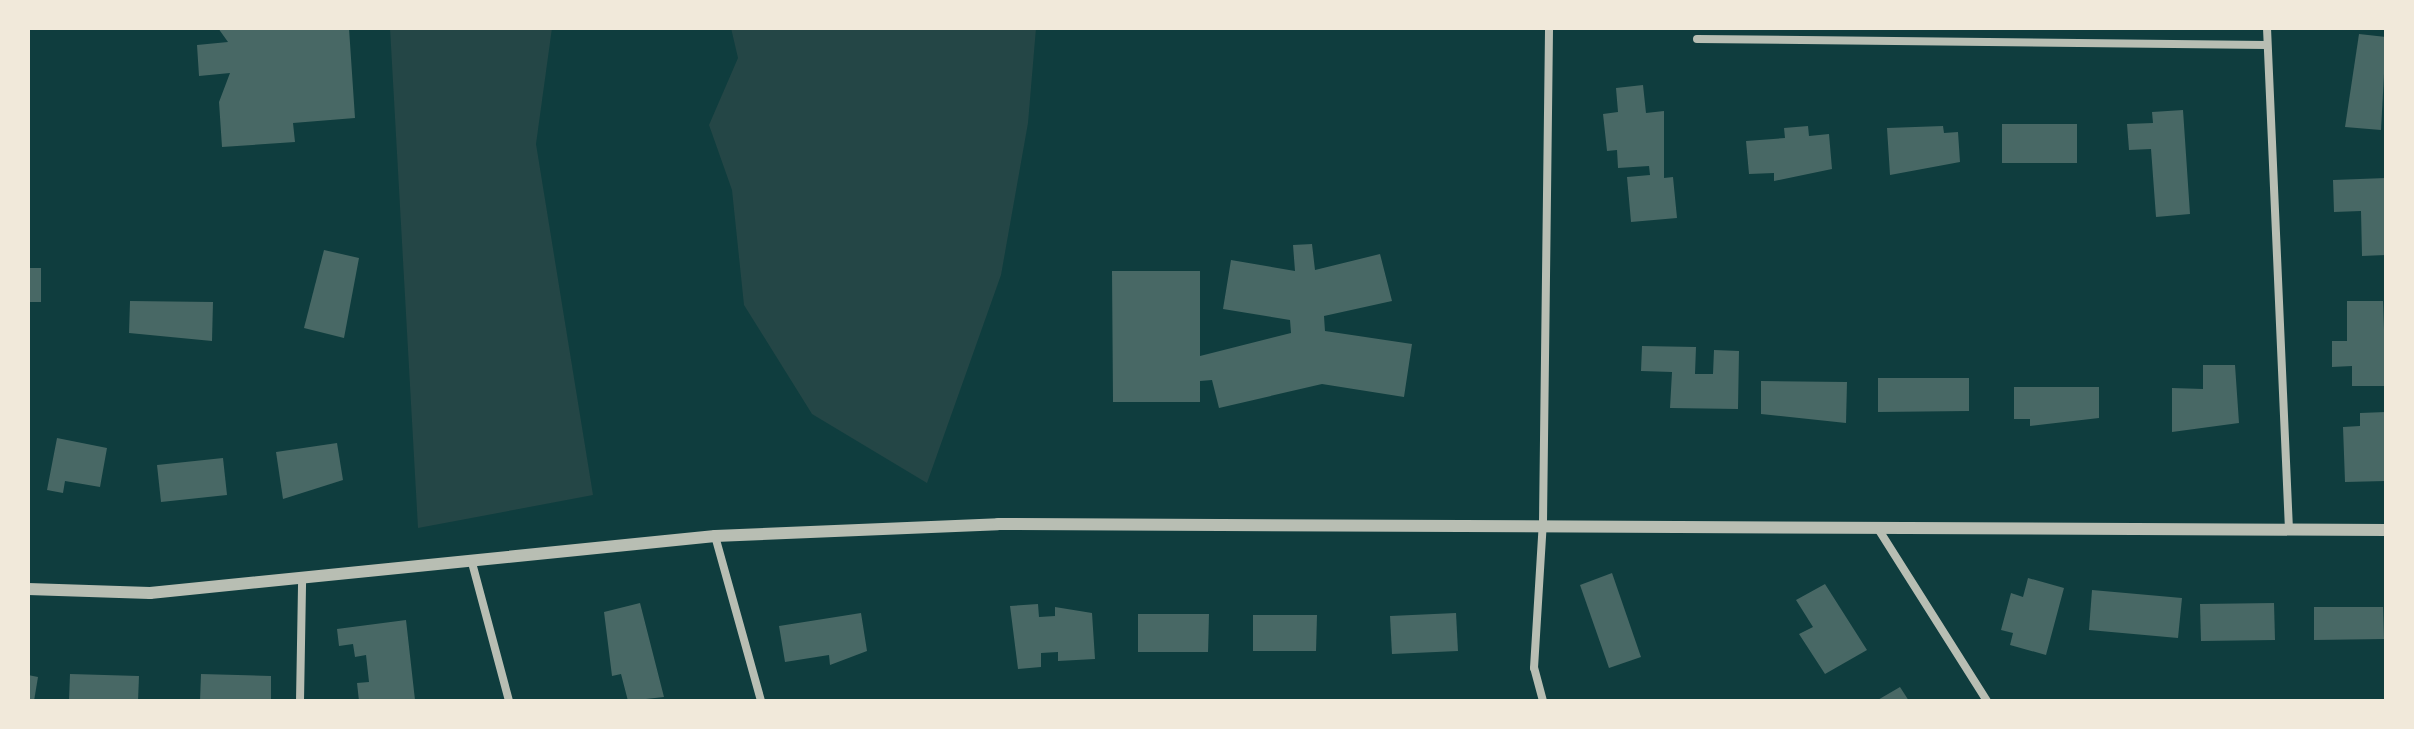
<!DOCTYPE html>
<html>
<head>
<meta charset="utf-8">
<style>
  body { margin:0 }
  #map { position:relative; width:2414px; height:729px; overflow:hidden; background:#0f3d3e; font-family:Literata,serif }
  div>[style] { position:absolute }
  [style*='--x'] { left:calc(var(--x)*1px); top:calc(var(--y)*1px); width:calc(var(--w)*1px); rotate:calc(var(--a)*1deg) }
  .green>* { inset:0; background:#244646 }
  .building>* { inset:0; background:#486865 }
  .minor>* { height:8px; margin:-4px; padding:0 4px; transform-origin:4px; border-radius:4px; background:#b8beb3 }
  .tertiary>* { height:12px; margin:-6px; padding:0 6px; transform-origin:6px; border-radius:6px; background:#b8beb3 }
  span { translate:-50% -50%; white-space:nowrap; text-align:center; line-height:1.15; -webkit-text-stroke:6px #f1e9da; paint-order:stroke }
  .frame { position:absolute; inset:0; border:30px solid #f1e9da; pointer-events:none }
</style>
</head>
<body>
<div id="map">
  <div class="green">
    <div style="clip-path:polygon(390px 28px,552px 28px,536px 144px,593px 495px,418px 528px)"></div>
    <div style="clip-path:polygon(731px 28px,1036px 28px,1028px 123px,1001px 275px,927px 483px,812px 414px,744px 305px,732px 190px,709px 125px,738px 58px)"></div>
  </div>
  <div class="building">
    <div style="clip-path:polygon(218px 28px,349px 28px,355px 118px,293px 123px,295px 142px,222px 147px,219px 102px,230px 73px,199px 76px,197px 45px,228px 42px)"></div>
    <div style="clip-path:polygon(2359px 34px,2386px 37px,2381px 130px,2345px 127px)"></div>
    <div style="clip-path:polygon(1643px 85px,1646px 113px,1664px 111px,1664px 178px,1673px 177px,1677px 218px,1631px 222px,1627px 177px,1650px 175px,1649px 166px,1618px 168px,1617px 150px,1607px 151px,1603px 114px,1618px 112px,1616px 88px)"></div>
    <div style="clip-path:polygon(2183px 110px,2190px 214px,2156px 217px,2151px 149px,2129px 150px,2127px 124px,2153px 123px,2152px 112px)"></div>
    <div style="clip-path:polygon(2002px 124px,2077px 124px,2077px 163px,2002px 163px)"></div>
    <div style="clip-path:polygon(1808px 126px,1809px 136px,1829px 134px,1832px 169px,1774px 181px,1774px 173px,1749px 174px,1746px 141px,1785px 138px,1784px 128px)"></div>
    <div style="clip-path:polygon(1943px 126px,1944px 133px,1958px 132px,1960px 162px,1890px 175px,1887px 128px)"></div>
    <div style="clip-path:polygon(2386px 178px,2386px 255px,2362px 256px,2361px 211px,2334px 212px,2333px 180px)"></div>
    <div style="clip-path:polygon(1312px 244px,1315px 270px,1380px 254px,1392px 301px,1324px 316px,1325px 331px,1412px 344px,1404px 397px,1322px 384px,1219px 408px,1212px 380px,1200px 381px,1200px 402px,1113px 402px,1112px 271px,1200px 271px,1200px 356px,1291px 333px,1290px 320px,1223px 309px,1231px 260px,1295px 271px,1293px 245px)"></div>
    <div style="clip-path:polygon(324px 250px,359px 258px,344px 338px,304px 328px)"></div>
    <div style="clip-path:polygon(28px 268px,41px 268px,41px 302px,28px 302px)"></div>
    <div style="clip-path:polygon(130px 301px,213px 302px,212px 341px,129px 333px)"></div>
    <div style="clip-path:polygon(2347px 301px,2383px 301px,2386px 386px,2352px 386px,2352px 366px,2332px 367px,2332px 341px,2347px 341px)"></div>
    <div style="clip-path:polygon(1642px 346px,1696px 347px,1695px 374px,1713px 374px,1714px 350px,1739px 351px,1738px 409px,1670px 408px,1672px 372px,1641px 371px)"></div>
    <div style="clip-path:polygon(2203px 365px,2235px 365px,2239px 423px,2172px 432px,2172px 388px,2203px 389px)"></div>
    <div style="clip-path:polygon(1878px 378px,1969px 378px,1969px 411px,1878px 412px)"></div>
    <div style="clip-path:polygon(1761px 381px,1847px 382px,1846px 423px,1761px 414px)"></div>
    <div style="clip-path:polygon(2014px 387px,2099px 387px,2099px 418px,2030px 426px,2030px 419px,2014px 419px)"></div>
    <div style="clip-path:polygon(2386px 412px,2386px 481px,2345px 482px,2343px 427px,2360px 426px,2360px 413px)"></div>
    <div style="clip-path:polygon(57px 438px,107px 448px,100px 487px,65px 481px,63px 493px,47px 490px)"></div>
    <div style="clip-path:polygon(337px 443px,343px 480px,283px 499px,276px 452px)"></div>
    <div style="clip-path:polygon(223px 458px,227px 495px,161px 502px,157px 465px)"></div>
    <div style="clip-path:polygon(1612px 573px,1641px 657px,1609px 668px,1580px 585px)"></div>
    <div style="clip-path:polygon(2028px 578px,2064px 588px,2046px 655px,2010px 645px,2013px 633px,2001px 630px,2011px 593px,2023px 597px)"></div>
    <div style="clip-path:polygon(1825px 584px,1867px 650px,1825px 674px,1799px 634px,1813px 627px,1796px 600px)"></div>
    <div style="clip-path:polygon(2092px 590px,2182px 598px,2178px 638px,2089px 630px)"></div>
    <div style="clip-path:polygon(640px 603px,664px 697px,628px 701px,621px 674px,612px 676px,604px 612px)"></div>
    <div style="clip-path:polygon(2274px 603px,2275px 640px,2201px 641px,2200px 604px)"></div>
    <div style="clip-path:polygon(1038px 604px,1039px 617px,1055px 616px,1055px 607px,1092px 613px,1095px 659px,1058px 661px,1058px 652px,1041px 653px,1041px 667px,1018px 669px,1010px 606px)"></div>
    <div style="clip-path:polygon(2314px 607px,2383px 607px,2384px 639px,2314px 640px)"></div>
    <div style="clip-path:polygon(861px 613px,867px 651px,830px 665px,829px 655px,785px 662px,779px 626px)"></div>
    <div style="clip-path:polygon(1456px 613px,1458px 651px,1392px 654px,1390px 616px)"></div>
    <div style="clip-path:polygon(1138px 614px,1209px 614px,1208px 652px,1138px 652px)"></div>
    <div style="clip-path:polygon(1253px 615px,1317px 615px,1316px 651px,1253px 651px)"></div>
    <div style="clip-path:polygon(406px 620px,415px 700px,359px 701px,357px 683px,369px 682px,366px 655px,355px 657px,353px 644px,339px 646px,337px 629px)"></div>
    <div style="clip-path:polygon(70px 674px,139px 676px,138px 701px,69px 701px)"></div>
    <div style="clip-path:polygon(201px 674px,271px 676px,271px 701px,200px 701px)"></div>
    <div style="clip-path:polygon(28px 675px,38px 677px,34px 701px,28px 701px)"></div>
    <div style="clip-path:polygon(1900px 687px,1909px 701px,1876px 701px)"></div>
  </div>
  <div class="minor">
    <div style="--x:2267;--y:28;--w:501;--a:87.49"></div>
    <div style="--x:1697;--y:39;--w:570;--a:0.6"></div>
    <div style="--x:1877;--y:527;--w:206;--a:57.7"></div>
    <div style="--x:715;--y:536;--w:171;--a:74.4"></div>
    <div style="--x:471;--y:559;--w:147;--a:75"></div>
    <div style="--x:300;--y:701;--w:120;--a:-89"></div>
    <div style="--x:1543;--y:701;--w:34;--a:-105"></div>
    <div style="--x:1534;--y:668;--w:146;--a:-86.5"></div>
    <div style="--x:1543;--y:522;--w:494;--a:-89.3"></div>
  </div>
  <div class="tertiary">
    <div style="--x:28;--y:589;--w:122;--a:1.9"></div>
    <div style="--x:150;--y:593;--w:568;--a:-5.76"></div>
    <div style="--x:715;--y:536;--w:283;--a:-2.4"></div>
    <div style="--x:998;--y:524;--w:1388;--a:0.25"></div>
  </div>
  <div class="frame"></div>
</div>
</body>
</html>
